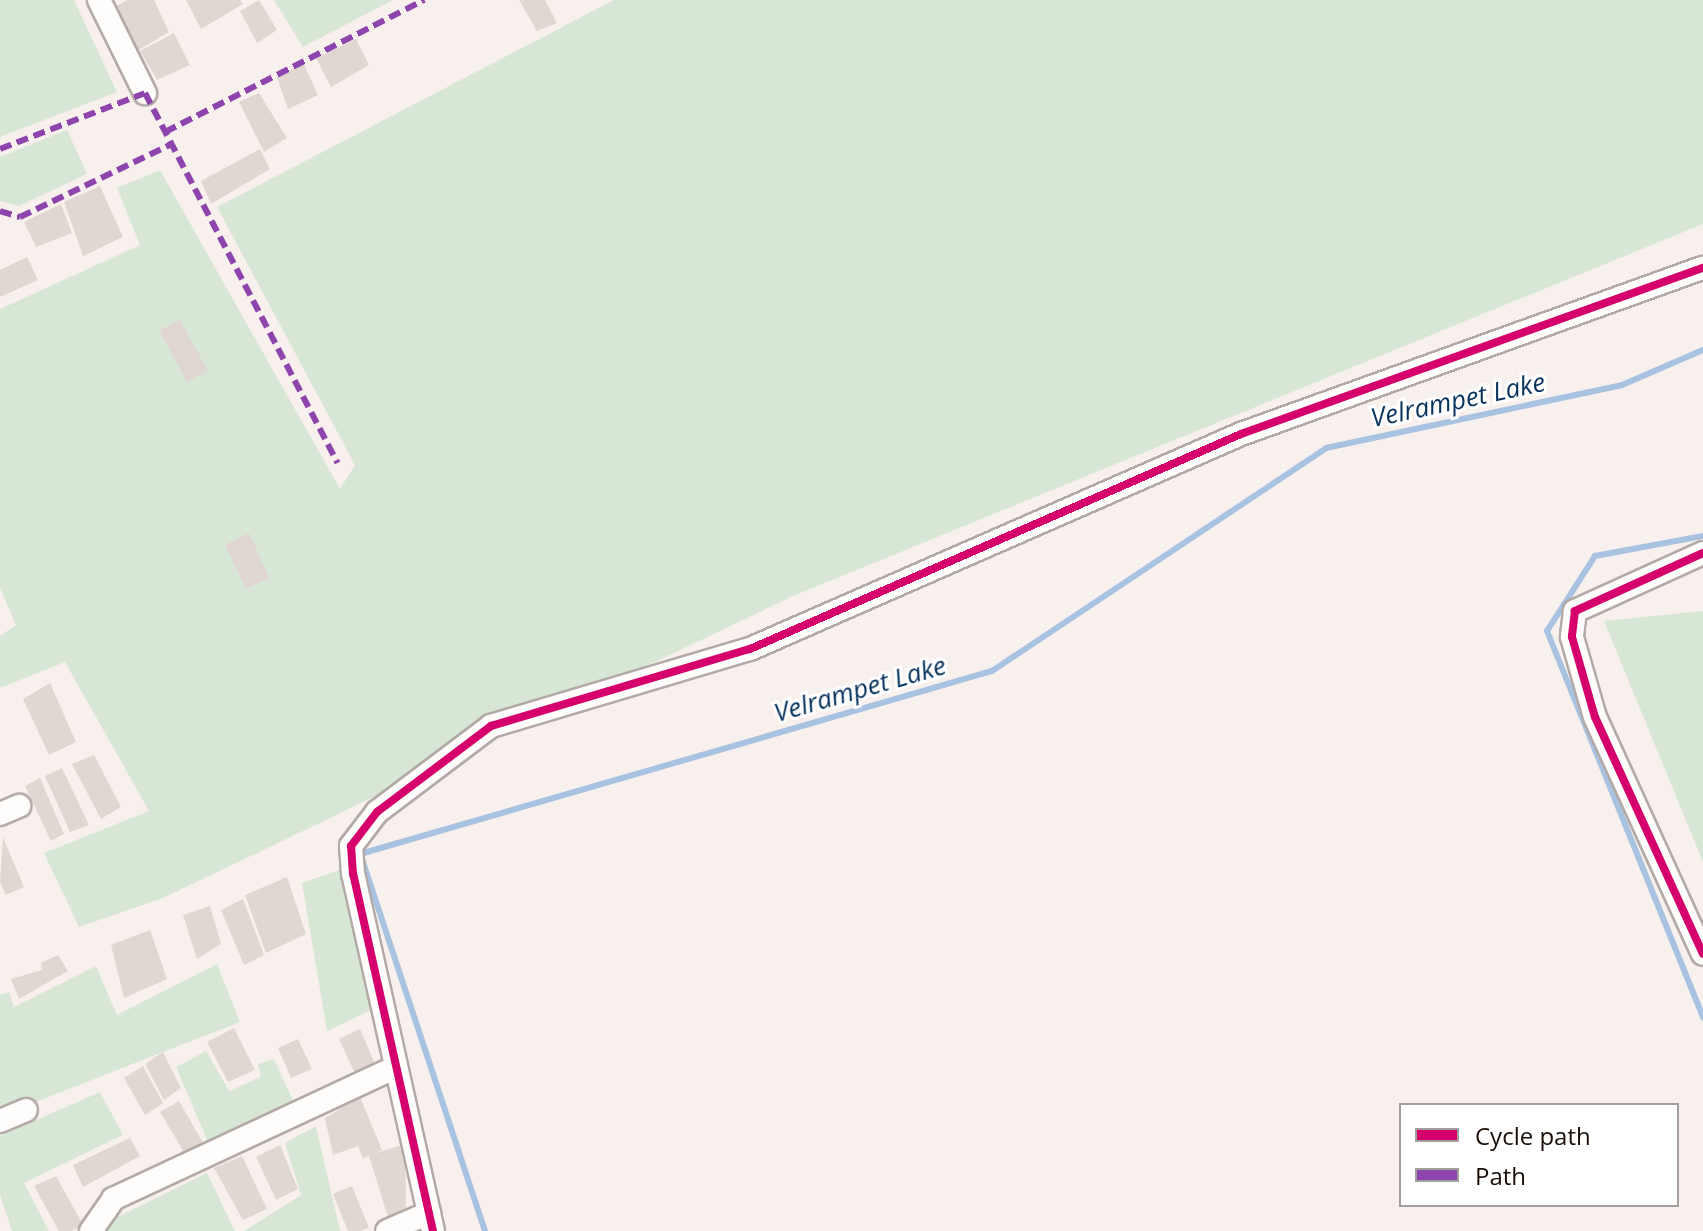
<!DOCTYPE html>
<html>
<head>
<meta charset="utf-8">
<style>
  body { margin:0 }
  #map { position:relative; width:1703px; height:1231px; overflow:hidden; background:#f8f0ed; font-family:"Open Sans",sans-serif }
  div>[style] { position:absolute }
  [style*='--x'] { left:calc(var(--x)*1px); top:calc(var(--y)*1px); width:calc(var(--w)*1px); rotate:calc(var(--a)*1deg) }
  .green>* { inset:0; background:#d8e6d5 }
  .stream>* { height:6px; margin:-3px; padding:0 3px; transform-origin:3px; border-radius:3px; background:#a8c2e1 }
  .building>* { inset:0; background:#e0d7d2 }
  .roads { filter:drop-shadow(2px 0 #b3aaa6) drop-shadow(-2px 0 #b3aaa6) drop-shadow(0 2px #b3aaa6) drop-shadow(0 -2px #b3aaa6) }
  .street>* { height:22px; margin:-11px; padding:0 11px; transform-origin:11px; border-radius:11px; background:#fefdfc }
  .quiet>* { height:6px; margin-top:-3px; transform-origin:0; background:repeating-linear-gradient(90deg,#8e44ad 0 12px,transparent 0 18px) }
  .cycleway>* { height:8px; margin:-4px; padding:0 4px; transform-origin:4px; border-radius:4px; background:#d6006c }
  span { translate:-50% -50%; white-space:nowrap; text-align:center; line-height:1.15; -webkit-text-stroke:6px #fff; paint-order:stroke }
  .water-label { font-size:26px; color:#06325c; font-style:italic }
  .legend { position:absolute; left:1399px; top:1103px; width:280px; height:104px; box-sizing:border-box; background:#fff; border:2px solid #a39f9c; margin:0; padding:10px 14px; list-style:none; font-size:24px; color:#190e08 }
  .legend li { display:flex; align-items:center; gap:16px; height:40px }
  .legend b { width:40px; border:2px solid #a39f9c }
</style>
</head>
<body>
<div id="map">
  <div class="green">
    <div style="clip-path:polygon(0 0,74px 0,117px 92px,0 137px)"></div>
    <div style="clip-path:polygon(274px 0,393px 0,303px 47px)"></div>
    <div style="clip-path:polygon(614px 0,1703px 0,1703px 224px,793px 596px,163px 898px,79px 927px,44px 853px,149px 811px,65px 662px,0 688px,0 636px,16px 625px,0 588px,0 309px,140px 245px,117px 188px,160px 170px,340px 489px,355px 465px,217px 207px)"></div>
    <div style="clip-path:polygon(67px 130px,87px 174px,19px 206px,0 201px,0 157px)"></div>
    <div style="clip-path:polygon(1703px 611px,1703px 862px,1604px 621px)"></div>
    <div style="clip-path:polygon(342px 869px,374px 1009px,327px 1031px,302px 883px)"></div>
    <div style="clip-path:polygon(217px 964px,240px 1022px,0 1116px,0 995px,9px 992px,14px 1007px,96px 966px,117px 1015px)"></div>
    <div style="clip-path:polygon(206px 1051px,229px 1091px,261px 1077px,258px 1064px,274px 1059px,296px 1107px,211px 1149px,176px 1067px)"></div>
    <div style="clip-path:polygon(100px 1092px,123px 1135px,24px 1183px,49px 1231px,12px 1231px,0 1195px,0 1136px)"></div>
    <div style="clip-path:polygon(316px 1126px,340px 1231px,244px 1231px,301px 1195px,285px 1143px)"></div>
    <div style="clip-path:polygon(207px 1173px,235px 1231px,108px 1231px,105px 1223px)"></div>
  </div>
  <div class="stream">
    <div style="--x:1703;--y:536;--w:110;--a:169.5"></div>
    <div style="--x:1595;--y:556;--w:89;--a:122.6"></div>
    <div style="--x:1547;--y:631;--w:417;--a:68"></div>
    <div style="--x:485;--y:1231;--w:397;--a:-108.3"></div>
    <div style="--x:360;--y:854;--w:658;--a:-16.15"></div>
    <div style="--x:992;--y:671;--w:402;--a:-33.7"></div>
    <div style="--x:1326;--y:448;--w:303;--a:-12"></div>
    <div style="--x:1622;--y:385;--w:88;--a:-23.4"></div>
  </div>
  <div class="building">
    <div style="clip-path:polygon(127px 0,154px 0,169px 32px,132px 54px,109px 10px)"></div>
    <div style="clip-path:polygon(186px 0,240px 0,243px 4px,201px 29px)"></div>
    <div style="clip-path:polygon(259px 0,277px 30px,257px 43px,240px 11px)"></div>
    <div style="clip-path:polygon(519px 0,545px 0,557px 23px,537px 31px)"></div>
    <div style="clip-path:polygon(174px 33px,190px 65px,157px 80px,140px 51px)"></div>
    <div style="clip-path:polygon(356px 39px,369px 65px,331px 87px,316px 58px)"></div>
    <div style="clip-path:polygon(303px 63px,318px 95px,288px 109px,277px 78px)"></div>
    <div style="clip-path:polygon(259px 93px,287px 138px,264px 152px,239px 102px)"></div>
    <div style="clip-path:polygon(260px 149px,270px 169px,211px 204px,201px 181px)"></div>
    <div style="clip-path:polygon(100px 186px,123px 237px,83px 256px,64px 202px)"></div>
    <div style="clip-path:polygon(61px 204px,72px 233px,36px 247px,24px 222px)"></div>
    <div style="clip-path:polygon(27px 257px,38px 280px,0 297px,0 270px)"></div>
    <div style="clip-path:polygon(180px 320px,208px 371px,187px 382px,159px 330px)"></div>
    <div style="clip-path:polygon(249px 533px,269px 578px,246px 589px,225px 545px)"></div>
    <div style="clip-path:polygon(50px 683px,76px 742px,49px 755px,23px 699px)"></div>
    <div style="clip-path:polygon(94px 755px,121px 807px,101px 819px,72px 764px)"></div>
    <div style="clip-path:polygon(62px 768px,89px 825px,70px 832px,45px 776px)"></div>
    <div style="clip-path:polygon(40px 778px,64px 834px,51px 841px,25px 786px)"></div>
    <div style="clip-path:polygon(3px 837px,24px 887px,6px 895px,0 882px)"></div>
    <div style="clip-path:polygon(287px 877px,306px 934px,266px 953px,245px 895px)"></div>
    <div style="clip-path:polygon(243px 899px,264px 955px,244px 965px,221px 910px)"></div>
    <div style="clip-path:polygon(210px 906px,221px 944px,197px 959px,183px 915px)"></div>
    <div style="clip-path:polygon(150px 930px,167px 979px,124px 998px,111px 945px)"></div>
    <div style="clip-path:polygon(58px 955px,68px 971px,19px 999px,11px 979px,42px 970px,41px 963px)"></div>
    <div style="clip-path:polygon(234px 1028px,255px 1070px,228px 1082px,207px 1042px)"></div>
    <div style="clip-path:polygon(360px 1029px,377px 1069px,357px 1078px,339px 1039px)"></div>
    <div style="clip-path:polygon(298px 1039px,312px 1069px,291px 1078px,278px 1048px)"></div>
    <div style="clip-path:polygon(163px 1052px,181px 1088px,164px 1100px,145px 1064px)"></div>
    <div style="clip-path:polygon(143px 1066px,163px 1103px,145px 1115px,124px 1078px)"></div>
    <div style="clip-path:polygon(360px 1097px,382px 1150px,373px 1154px,405px 1144px,406px 1208px,388px 1217px,369px 1156px,363px 1159px,358px 1146px,333px 1155px,325px 1118px)"></div>
    <div style="clip-path:polygon(179px 1101px,206px 1148px,188px 1159px,160px 1112px)"></div>
    <div style="clip-path:polygon(130px 1138px,140px 1156px,83px 1187px,73px 1165px)"></div>
    <div style="clip-path:polygon(280px 1145px,298px 1189px,276px 1200px,256px 1157px)"></div>
    <div style="clip-path:polygon(242px 1156px,267px 1209px,243px 1220px,214px 1168px)"></div>
    <div style="clip-path:polygon(56px 1176px,83px 1225px,71px 1231px,59px 1231px,34px 1186px)"></div>
    <div style="clip-path:polygon(352px 1186px,369px 1228px,360px 1231px,348px 1231px,333px 1194px)"></div>
  </div>
  <div class="roads">
    <div class="street">
      <div style="--x:99;--y:0;--w:104;--a:63.7"></div>
      <div style="--x:1703;--y:553;--w:141;--a:155.6"></div>
      <div style="--x:1575;--y:611;--w:26;--a:97"></div>
      <div style="--x:1572;--y:637;--w:83;--a:74"></div>
      <div style="--x:1595;--y:717;--w:260;--a:65.5"></div>
      <div style="--x:0;--y:814;--w:21;--a:-23"></div>
      <div style="--x:0;--y:1121;--w:28;--a:-23"></div>
      <div style="--x:91;--y:1231;--w:39;--a:-55"></div>
      <div style="--x:113;--y:1199;--w:312;--a:-25"></div>
      <div style="--x:387;--y:1231;--w:46;--a:-23.2"></div>
      <div style="--x:433;--y:1231;--w:366;--a:-102.6"></div>
      <div style="--x:353;--y:874;--w:28;--a:-94"></div>
      <div style="--x:351;--y:846;--w:43;--a:-52.6"></div>
      <div style="--x:377;--y:812;--w:143;--a:-37"></div>
      <div style="--x:491;--y:726;--w:270;--a:-16.6"></div>
      <div style="--x:750;--y:649;--w:536;--a:-23.65"></div>
      <div style="--x:1241;--y:434;--w:491;--a:-19.8"></div>
    </div>
  </div>
  <div class="quiet">
    <div style="--x:165;--y:132;--w:291;--a:-27"></div>
    <div style="--x:0;--y:149;--w:155;--a:-21.1"></div>
    <div style="--x:145;--y:93;--w:417;--a:62.5"></div>
    <div style="--x:0;--y:211;--w:21;--a:17"></div>
    <div style="--x:20;--y:217;--w:169;--a:-25.7"></div>
  </div>
  <div class="cycleway">
    <div style="--x:1703;--y:553;--w:141;--a:155.6"></div>
    <div style="--x:1575;--y:611;--w:26;--a:97"></div>
    <div style="--x:1572;--y:637;--w:83;--a:74"></div>
    <div style="--x:1595;--y:717;--w:260;--a:65.5"></div>
    <div style="--x:433;--y:1231;--w:366;--a:-102.6"></div>
    <div style="--x:353;--y:874;--w:28;--a:-94"></div>
    <div style="--x:351;--y:846;--w:43;--a:-52.6"></div>
    <div style="--x:377;--y:812;--w:143;--a:-37"></div>
    <div style="--x:491;--y:726;--w:270;--a:-16.6"></div>
    <div style="--x:750;--y:649;--w:536;--a:-23.65"></div>
    <div style="--x:1241;--y:434;--w:491;--a:-19.8"></div>
  </div>
  <div class="water-label">
    <span style="left:1458px;top:400px;rotate:-12deg">Velrampet Lake</span>
    <span style="left:860px;top:689px;rotate:-16deg">Velrampet Lake</span>
  </div>
  <ul class="legend">
  <li><b style="height:10px;background:#d6006c"></b>Cycle path</li>
  <li><b style="height:10px;background:#8e44ad"></b>Path</li>
  </ul>
</div>
</body>
</html>
